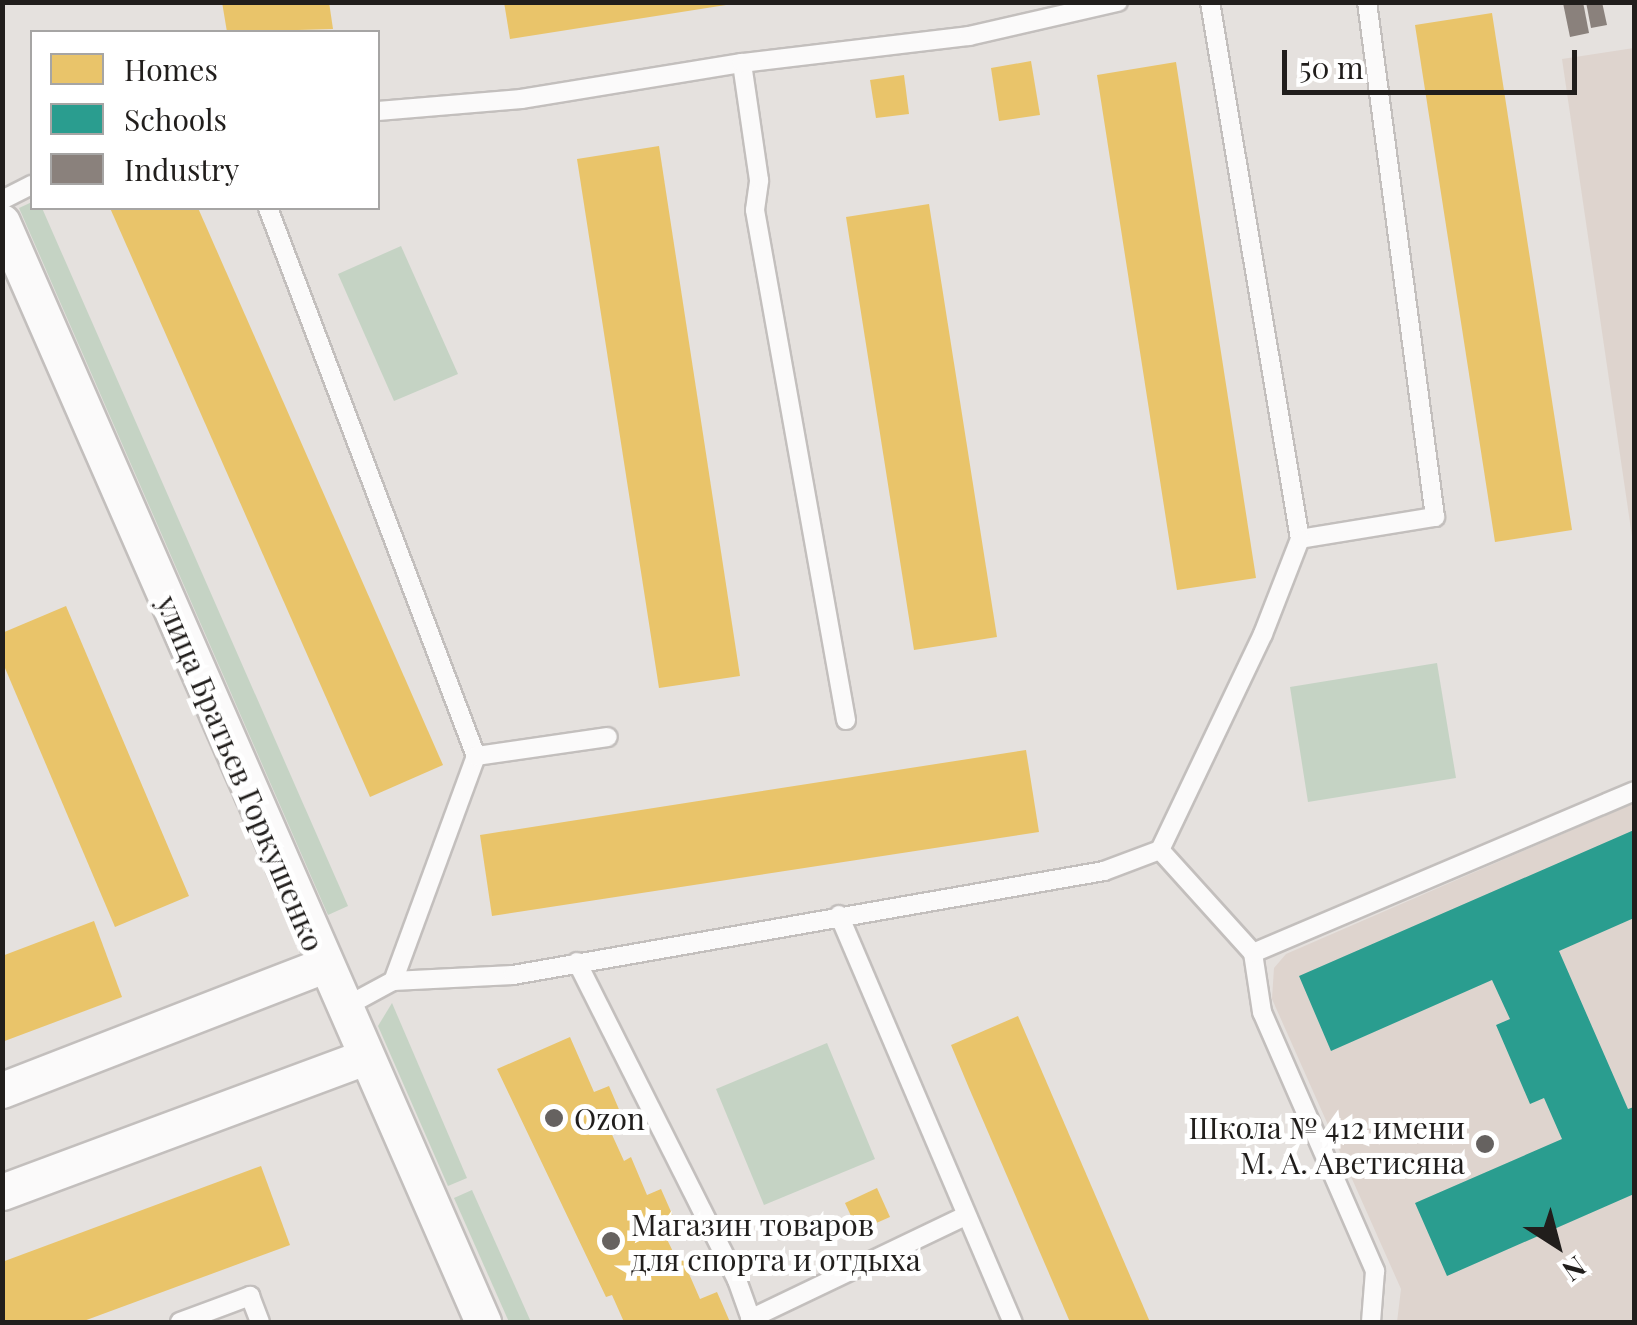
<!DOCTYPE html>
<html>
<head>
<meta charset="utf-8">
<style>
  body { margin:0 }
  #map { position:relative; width:1637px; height:1325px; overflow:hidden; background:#e5e1de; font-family:"Playfair Display",serif }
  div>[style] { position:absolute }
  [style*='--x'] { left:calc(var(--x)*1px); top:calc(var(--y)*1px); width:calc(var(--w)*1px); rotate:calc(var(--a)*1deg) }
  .built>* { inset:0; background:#ded4ce }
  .green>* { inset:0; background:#c5d3c4 }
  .homes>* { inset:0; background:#e9c46a }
  .schools>* { inset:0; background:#2a9d8f }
  .industry>* { inset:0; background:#8a817c }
  .roads { filter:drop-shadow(2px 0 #c3bfbd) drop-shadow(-2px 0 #c3bfbd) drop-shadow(0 2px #c3bfbd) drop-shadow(0 -2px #c3bfbd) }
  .service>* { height:18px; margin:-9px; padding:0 9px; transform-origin:9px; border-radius:9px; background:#fbfafa }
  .minor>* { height:35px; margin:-17.5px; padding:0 17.5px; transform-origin:17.5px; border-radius:17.5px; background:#fbfafa }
  .dots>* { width:28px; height:28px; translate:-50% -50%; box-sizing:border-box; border:5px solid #fff; border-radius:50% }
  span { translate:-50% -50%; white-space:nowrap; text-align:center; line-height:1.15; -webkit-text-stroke:10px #fff; paint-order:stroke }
  .street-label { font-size:30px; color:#211e1c }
  .poi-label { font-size:30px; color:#211e1c }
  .left { translate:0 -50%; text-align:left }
  .right { translate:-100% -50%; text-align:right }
  .frame { position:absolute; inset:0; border:5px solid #211e1c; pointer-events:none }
  .legend { position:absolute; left:30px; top:30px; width:350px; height:180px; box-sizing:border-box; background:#fff; border:2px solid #a6a5a4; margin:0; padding:12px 18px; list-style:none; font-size:30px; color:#211e1c }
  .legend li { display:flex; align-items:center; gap:20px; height:50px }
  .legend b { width:50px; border:2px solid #a6a5a4 }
  .north { position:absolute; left:1507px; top:1195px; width:100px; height:100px; -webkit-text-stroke:8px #fff; paint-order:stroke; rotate:144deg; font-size:28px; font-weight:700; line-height:40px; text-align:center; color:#211e1c }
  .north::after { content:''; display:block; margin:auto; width:35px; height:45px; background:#211e1c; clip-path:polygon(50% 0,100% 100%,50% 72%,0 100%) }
  .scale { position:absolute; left:1282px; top:50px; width:295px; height:45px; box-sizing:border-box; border:5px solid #211e1c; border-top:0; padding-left:12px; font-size:30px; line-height:35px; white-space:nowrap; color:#211e1c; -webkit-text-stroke:8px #fff; paint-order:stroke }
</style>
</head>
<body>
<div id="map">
  <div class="built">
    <div style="clip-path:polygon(1634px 48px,1634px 550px,1562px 59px)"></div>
    <div style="clip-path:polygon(1634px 803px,1634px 1322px,1397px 1322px,1401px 1289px,1272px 999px,1274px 968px,1286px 954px)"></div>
  </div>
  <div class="green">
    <div style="clip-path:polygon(32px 202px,42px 208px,348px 906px,328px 915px,19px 208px)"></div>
    <div style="clip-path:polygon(401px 246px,458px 374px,394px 401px,338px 274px)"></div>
    <div style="clip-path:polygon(1437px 663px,1456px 778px,1308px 802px,1290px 687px)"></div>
    <div style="clip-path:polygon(392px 1003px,467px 1178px,448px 1186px,378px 1026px)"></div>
    <div style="clip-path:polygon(827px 1043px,875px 1159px,764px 1205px,716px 1089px)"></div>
    <div style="clip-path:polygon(472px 1190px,531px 1322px,509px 1322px,454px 1198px)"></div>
  </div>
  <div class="homes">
    <div style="clip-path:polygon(222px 2px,329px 2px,333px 29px,227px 32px)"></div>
    <div style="clip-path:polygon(504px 2px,725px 2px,726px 5px,510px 39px)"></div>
    <div style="clip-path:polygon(1492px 13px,1572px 530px,1495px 542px,1415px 25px)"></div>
    <div style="clip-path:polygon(1031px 61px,1040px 115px,999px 121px,991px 68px)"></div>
    <div style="clip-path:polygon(1176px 62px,1256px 578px,1177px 590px,1097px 75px)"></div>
    <div style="clip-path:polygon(904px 75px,909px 114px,876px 118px,870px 80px)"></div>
    <div style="clip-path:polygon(659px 146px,740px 676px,659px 688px,577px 159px)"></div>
    <div style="clip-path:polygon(929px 204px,997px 637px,914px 650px,846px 217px)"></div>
    <div style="clip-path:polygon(110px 208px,198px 208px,443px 765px,370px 797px)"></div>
    <div style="clip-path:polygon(66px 606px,189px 896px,115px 927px,2px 661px,2px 633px)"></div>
    <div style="clip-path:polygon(1026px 750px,1039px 832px,492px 916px,480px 835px)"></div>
    <div style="clip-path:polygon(94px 921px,122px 997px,2px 1042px,2px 956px)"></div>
    <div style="clip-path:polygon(1018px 1016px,1150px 1322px,1070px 1322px,969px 1088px,951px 1045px)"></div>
    <div style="clip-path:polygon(570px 1037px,594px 1092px,609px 1086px,624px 1121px,609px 1128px,624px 1161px,631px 1157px,647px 1195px,661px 1189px,676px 1223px,662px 1229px,678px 1262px,683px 1260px,700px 1299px,717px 1292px,730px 1322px,624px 1322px,612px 1295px,606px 1297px,497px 1069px)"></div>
    <div style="clip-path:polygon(261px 1166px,290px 1245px,81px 1322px,2px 1322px,2px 1262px)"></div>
    <div style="clip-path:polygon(877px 1188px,890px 1217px,858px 1231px,845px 1203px)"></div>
  </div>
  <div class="schools">
    <div style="clip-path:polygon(1634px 830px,1634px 918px,1559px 951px,1628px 1109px,1634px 1107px,1634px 1194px,1447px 1276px,1415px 1203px,1562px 1139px,1544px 1098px,1530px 1104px,1496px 1025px,1510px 1019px,1492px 980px,1331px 1051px,1299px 976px)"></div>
  </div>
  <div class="industry">
    <div style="clip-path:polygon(1583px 2px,1589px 33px,1570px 37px,1563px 3px)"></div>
    <div style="clip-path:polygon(1586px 2px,1602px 2px,1607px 25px,1591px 28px)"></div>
  </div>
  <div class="roads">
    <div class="service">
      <div style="--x:1210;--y:2;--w:544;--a:80.49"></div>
      <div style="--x:1300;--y:539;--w:137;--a:-9.3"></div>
      <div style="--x:1435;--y:517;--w:519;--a:-97.52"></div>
      <div style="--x:378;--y:111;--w:144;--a:-4.8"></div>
      <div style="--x:521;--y:99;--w:224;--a:-9.3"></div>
      <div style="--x:2;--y:200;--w:34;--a:-27"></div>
      <div style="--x:268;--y:208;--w:586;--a:69.22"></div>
      <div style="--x:476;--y:756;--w:240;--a:110.2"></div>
      <div style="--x:846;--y:720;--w:518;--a:-100.12"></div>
      <div style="--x:755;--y:210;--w:30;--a:-82"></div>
      <div style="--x:759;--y:180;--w:118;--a:-98.3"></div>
      <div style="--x:742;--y:63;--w:229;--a:-6.8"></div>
      <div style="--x:969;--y:36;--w:153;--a:-12.9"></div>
      <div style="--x:476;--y:756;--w:133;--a:-8.2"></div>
      <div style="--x:1160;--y:850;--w:239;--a:-64.5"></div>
      <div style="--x:1263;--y:634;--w:102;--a:-68.7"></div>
      <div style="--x:839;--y:915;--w:443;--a:66.9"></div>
      <div style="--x:1253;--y:953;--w:60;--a:81.3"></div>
      <div style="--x:1262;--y:1012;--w:283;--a:66.4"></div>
      <div style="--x:1375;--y:1271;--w:51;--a:94.5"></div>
      <div style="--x:577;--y:962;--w:356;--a:63.3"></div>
      <div style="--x:737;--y:1280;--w:45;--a:70.3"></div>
      <div style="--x:343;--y:1008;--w:57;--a:-28.4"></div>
      <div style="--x:393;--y:981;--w:120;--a:-2.9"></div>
      <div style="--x:513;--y:975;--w:600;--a:-9.98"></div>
      <div style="--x:1104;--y:871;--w:60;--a:-20.6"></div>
      <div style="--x:1160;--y:850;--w:139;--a:47.9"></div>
      <div style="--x:1253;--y:953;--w:414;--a:-23"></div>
      <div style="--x:750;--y:1319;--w:236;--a:-25.6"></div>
      <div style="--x:180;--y:1322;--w:75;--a:-20.4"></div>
      <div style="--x:250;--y:1296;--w:28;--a:69"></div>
    </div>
    <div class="minor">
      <div style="--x:2;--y:222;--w:1201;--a:66.38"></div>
      <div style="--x:2;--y:1090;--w:345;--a:-21.2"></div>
      <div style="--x:2;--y:1192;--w:387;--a:-20.4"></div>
    </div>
  </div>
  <div class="dots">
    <div style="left:554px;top:1118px;background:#666260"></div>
    <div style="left:1485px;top:1144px;background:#666260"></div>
    <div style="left:611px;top:1241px;background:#666260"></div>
  </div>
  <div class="street-label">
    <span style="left:241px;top:773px;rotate:67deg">улица Братьев Горкушенко</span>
  </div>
  <div class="poi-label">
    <span class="left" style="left:574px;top:1118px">Ozon</span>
    <span class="right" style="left:1465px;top:1144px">Школа № 412 имени<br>М. А. Аветисяна</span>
    <span class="left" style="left:631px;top:1241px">Магазин товаров<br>для спорта и отдыха</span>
  </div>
  <div class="frame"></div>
  <ul class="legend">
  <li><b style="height:28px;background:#e9c46a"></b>Homes</li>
  <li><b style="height:28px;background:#2a9d8f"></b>Schools</li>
  <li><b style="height:28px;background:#8a817c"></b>Industry</li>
  </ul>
  <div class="north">N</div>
  <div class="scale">50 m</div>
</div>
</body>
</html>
